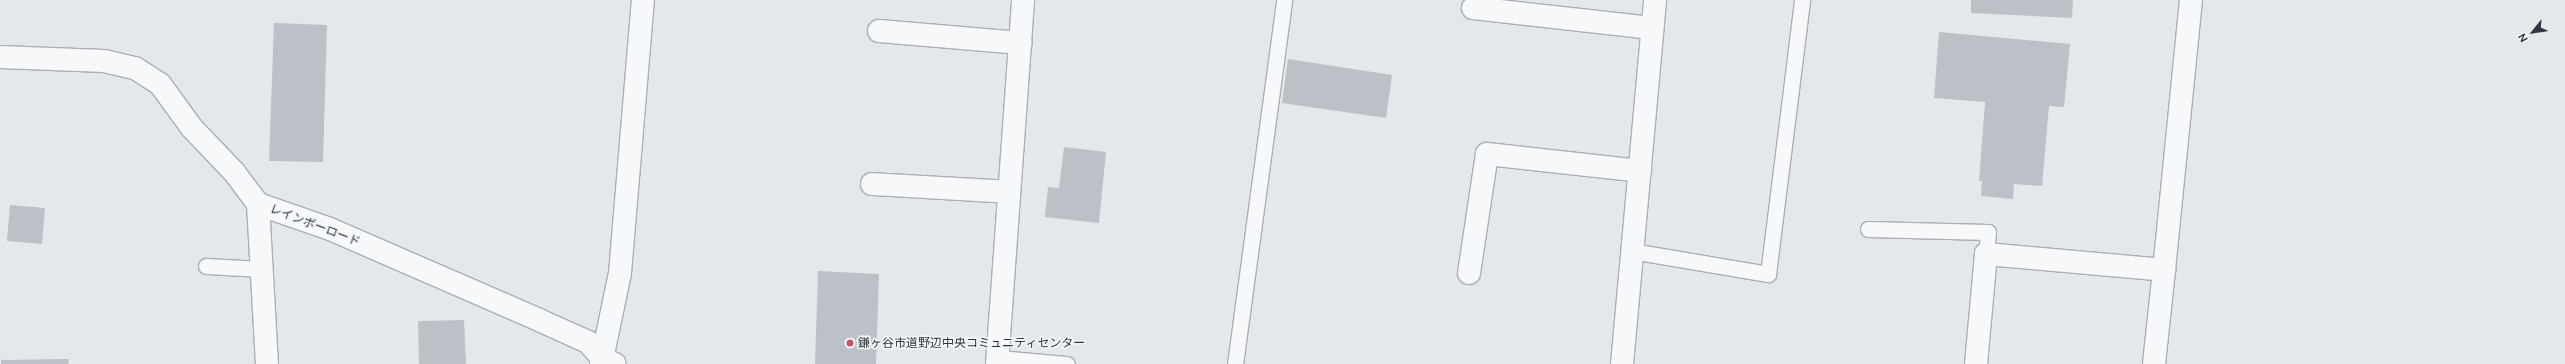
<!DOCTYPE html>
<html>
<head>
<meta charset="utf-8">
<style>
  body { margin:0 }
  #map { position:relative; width:2565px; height:364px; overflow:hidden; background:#e5e8eb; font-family:Ubuntu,"Noto Sans JP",sans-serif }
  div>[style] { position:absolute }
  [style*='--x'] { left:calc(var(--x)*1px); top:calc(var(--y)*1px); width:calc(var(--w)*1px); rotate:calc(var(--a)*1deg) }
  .building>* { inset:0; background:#bcc1c7 }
  .roads { filter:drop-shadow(1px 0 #aaafb5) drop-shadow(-1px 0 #aaafb5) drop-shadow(0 1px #aaafb5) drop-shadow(0 -1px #aaafb5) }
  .lane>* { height:15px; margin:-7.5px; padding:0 7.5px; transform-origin:7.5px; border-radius:7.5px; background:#f7f8fa }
  .street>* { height:22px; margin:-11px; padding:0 11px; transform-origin:11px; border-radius:11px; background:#f7f8fa }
  .dots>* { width:11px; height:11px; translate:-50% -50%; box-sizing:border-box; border:2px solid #f4f6f8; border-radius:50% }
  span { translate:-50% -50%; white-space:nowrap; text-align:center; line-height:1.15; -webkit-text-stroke:3px #f4f6f8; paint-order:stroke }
  .street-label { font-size:12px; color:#2e3642 }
  .poi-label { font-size:12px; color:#2e3642 }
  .left { translate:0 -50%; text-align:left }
  .north { position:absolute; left:2513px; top:12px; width:40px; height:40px; -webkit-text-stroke:3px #f4f6f8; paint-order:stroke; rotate:240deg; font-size:11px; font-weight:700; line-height:16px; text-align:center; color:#2e3642 }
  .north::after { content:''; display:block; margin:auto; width:14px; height:18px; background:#2e3642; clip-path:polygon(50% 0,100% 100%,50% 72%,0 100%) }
</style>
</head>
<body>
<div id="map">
  <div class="building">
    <div style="clip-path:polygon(1971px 0,2073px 0,2072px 18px,1971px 13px)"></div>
    <div style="clip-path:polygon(274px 23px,327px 25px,323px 162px,269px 161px)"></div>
    <div style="clip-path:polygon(1939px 32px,2070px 44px,2064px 107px,2049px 106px,2042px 186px,2014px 184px,2013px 199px,1981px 196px,1982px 181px,1979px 181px,1985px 102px,1934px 98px)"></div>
    <div style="clip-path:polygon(1288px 59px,1392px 75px,1386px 118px,1282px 103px)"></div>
    <div style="clip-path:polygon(1064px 147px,1106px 152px,1099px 223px,1045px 217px,1048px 187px,1059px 188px)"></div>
    <div style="clip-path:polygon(10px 205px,45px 208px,42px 244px,7px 241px)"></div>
    <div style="clip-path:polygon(818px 271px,879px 274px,876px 364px,815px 364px)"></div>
    <div style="clip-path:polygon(464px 320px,466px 364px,419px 364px,418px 321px)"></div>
    <div style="clip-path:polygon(69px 359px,68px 364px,1px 364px,1px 360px)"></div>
  </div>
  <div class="roads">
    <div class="lane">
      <div style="--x:1868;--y:229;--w:120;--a:1.4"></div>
      <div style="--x:1988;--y:232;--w:22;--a:95"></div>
      <div style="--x:1632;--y:251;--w:138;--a:9.6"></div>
      <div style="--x:1768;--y:274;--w:276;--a:-82.9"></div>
      <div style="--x:206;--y:266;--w:56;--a:3.1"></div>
      <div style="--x:998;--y:358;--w:69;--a:5"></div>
      <div style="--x:1235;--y:364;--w:367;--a:-82.3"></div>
    </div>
    <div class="street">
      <div style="--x:1473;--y:8;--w:180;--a:6.4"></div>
      <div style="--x:879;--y:31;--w:142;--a:4.9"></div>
      <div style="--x:0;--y:57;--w:104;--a:2.2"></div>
      <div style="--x:104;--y:61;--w:32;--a:13"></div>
      <div style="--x:135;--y:68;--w:30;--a:33"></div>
      <div style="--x:160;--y:84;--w:54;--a:54"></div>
      <div style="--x:192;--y:128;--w:61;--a:46.3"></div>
      <div style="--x:234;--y:172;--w:40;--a:53"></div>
      <div style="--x:258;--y:204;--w:76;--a:19.1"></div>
      <div style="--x:330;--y:229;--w:228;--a:23.5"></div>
      <div style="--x:539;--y:320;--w:54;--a:24.2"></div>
      <div style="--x:588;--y:342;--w:21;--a:49"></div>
      <div style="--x:602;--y:358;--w:14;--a:25"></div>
      <div style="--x:872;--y:184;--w:137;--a:3.3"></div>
      <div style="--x:258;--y:204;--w:160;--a:86.8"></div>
      <div style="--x:1469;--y:273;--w:120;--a:-81.4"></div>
      <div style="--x:1487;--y:154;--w:154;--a:6.3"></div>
      <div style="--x:601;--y:364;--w:93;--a:-78.2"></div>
      <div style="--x:620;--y:273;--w:274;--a:-85.2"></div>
      <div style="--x:997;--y:364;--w:365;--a:-85.9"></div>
      <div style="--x:1622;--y:364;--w:365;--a:-84.8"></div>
      <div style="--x:1976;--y:364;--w:110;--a:-84.8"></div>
      <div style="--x:1986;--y:254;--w:179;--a:5.1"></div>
      <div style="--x:2164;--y:270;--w:271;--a:-84.3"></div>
      <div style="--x:2154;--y:364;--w:95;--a:-83.9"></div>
    </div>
  </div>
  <div class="dots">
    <div style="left:850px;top:343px;background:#c2586e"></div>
  </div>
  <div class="street-label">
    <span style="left:315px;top:225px;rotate:21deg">レインボーロード</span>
  </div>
  <div class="poi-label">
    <span class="left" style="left:858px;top:343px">鎌ヶ谷市道野辺中央コミュニティセンター</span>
  </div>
  <div class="north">N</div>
</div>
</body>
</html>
